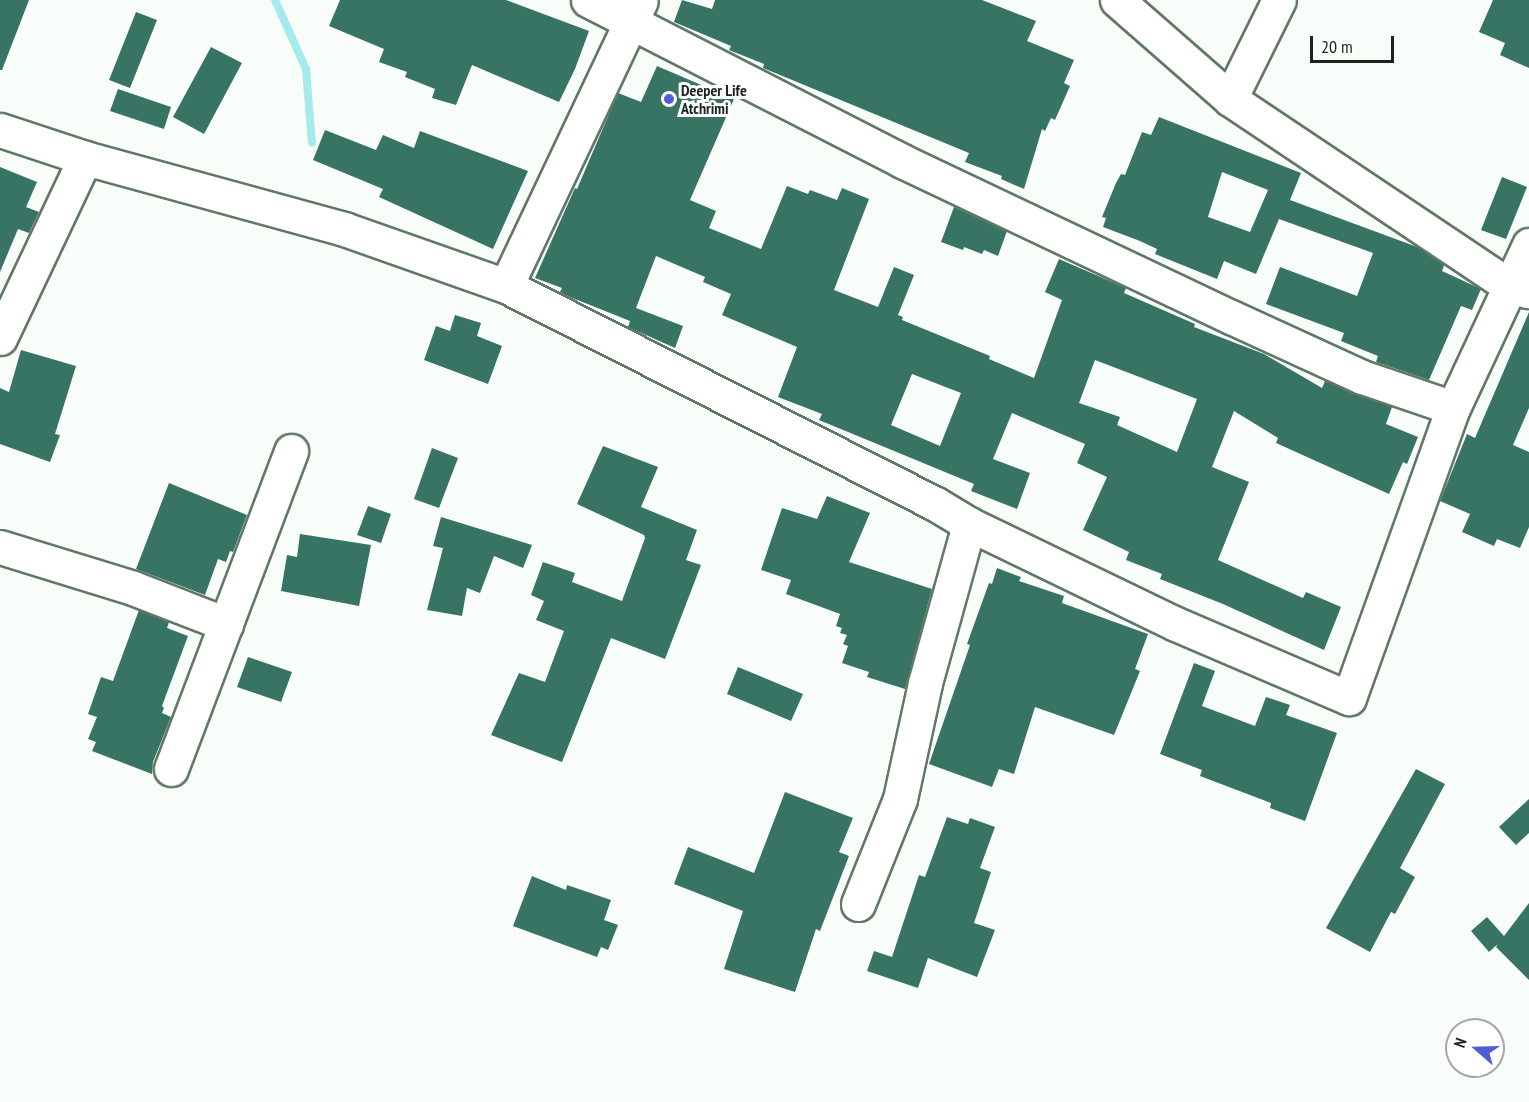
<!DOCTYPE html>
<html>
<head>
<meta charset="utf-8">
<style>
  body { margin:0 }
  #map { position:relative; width:1529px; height:1102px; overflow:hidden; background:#f8fdf9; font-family:"PT Sans Narrow",sans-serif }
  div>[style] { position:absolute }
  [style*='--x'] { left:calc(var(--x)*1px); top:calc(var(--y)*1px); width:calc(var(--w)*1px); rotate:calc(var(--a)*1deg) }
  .stream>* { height:8px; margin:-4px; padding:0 4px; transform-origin:4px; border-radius:4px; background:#a5eaec }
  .building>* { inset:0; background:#377464 }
  .roads { filter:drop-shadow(2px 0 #607864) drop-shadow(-2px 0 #607864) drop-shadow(0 2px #607864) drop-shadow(0 -2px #607864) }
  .minor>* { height:33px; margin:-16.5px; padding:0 16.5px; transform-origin:16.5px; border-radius:16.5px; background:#fff }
  .dots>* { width:16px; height:16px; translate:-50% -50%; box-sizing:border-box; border:3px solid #fff; border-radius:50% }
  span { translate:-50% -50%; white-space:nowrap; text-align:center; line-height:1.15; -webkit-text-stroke:6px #fff; paint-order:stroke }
  .poi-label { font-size:16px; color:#1b251c; font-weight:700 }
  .left { translate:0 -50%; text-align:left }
  .north { position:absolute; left:1445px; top:1018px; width:60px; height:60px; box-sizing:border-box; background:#fff; border:2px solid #a4a8a4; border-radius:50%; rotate:290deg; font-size:16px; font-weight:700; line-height:24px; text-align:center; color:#1b251c }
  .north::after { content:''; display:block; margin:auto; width:21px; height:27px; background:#4f5ed4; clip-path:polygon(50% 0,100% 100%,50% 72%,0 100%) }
  .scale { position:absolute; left:1310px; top:36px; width:84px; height:27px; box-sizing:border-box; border:3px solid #1b251c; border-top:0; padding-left:8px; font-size:18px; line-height:21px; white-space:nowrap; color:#1b251c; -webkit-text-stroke:4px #fff; paint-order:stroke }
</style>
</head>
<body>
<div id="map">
  <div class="stream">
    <div style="--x:275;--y:0;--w:76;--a:65.8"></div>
    <div style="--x:306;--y:69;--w:74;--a:85.4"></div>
  </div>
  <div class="building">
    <div style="clip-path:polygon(0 0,29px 0,2px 70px,0 70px)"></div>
    <div style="clip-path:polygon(340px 0,506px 0,589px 31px,575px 69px,559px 102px,472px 65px,456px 105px,432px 98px,435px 89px,405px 77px,407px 72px,379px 62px,384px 49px,329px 26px)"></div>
    <div style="clip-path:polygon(682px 0,712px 9px,715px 0,982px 0,1036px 21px,1027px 41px,1074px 60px,1064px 83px,1070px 86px,1055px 120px,1051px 118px,1045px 131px,1042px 129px,1024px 189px,1001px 179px,1002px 176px,965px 162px,969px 153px,763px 68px,764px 64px,729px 50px,731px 46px,674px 22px)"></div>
    <div style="clip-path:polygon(1493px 0,1529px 0,1529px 68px,1500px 55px,1505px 43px,1479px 32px)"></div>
    <div style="clip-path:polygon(136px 12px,157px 20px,130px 88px,109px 80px)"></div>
    <div style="clip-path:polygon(211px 47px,242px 63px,204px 134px,173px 117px)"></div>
    <div style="clip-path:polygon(evenodd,657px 66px,734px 99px,690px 200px,716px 211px,709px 228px,761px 249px,787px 186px,808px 194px,810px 190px,837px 200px,842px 188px,869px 199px,834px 290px,878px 307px,894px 267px,914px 275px,898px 315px,903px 317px,902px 320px,990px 356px,989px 359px,1034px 378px,1062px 300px,1045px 292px,1059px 259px,1126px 288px,1124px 293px,1195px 324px,1194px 327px,1264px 354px,1322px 388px,1325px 381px,1392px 407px,1386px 424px,1418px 437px,1407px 464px,1403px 462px,1389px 494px,1276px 443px,1278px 438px,1234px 411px,1212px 467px,1249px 482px,1218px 560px,1303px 598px,1306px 592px,1341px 607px,1324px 650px,1223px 604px,1160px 579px,1162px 574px,1126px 560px,1129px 552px,1083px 530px,1107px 477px,1077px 463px,1085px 444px,1012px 413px,993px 459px,1030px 473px,1017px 509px,971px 491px,974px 484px,819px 420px,822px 414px,778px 397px,797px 347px,722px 315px,731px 294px,703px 282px,705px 277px,656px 256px,636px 308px,683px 326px,675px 348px,628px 327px,630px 321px,570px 297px,560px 292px,562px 288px,535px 278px,575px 188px,577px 189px,618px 93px,641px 102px,657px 66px,1095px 360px,1197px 399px,1177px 452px,1117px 425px,1120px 417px,1079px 403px,1095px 360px,657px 66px,912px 374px,961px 393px,940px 446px,891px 425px,912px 374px)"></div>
    <div style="clip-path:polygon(118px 89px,171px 107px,164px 129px,110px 111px)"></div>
    <div style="clip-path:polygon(evenodd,1159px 117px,1301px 173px,1290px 200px,1420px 248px,1444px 265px,1442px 271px,1481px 289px,1472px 310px,1461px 306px,1429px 380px,1376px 362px,1378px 356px,1341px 341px,1344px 333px,1266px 304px,1280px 267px,1357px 296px,1373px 253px,1279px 219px,1256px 274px,1224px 261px,1217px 279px,1155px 254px,1157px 249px,1140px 241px,1103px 227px,1106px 218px,1102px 217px,1116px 183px,1121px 174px,1125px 175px,1142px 132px,1151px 135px,1159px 117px,1222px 172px,1268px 190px,1250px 232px,1208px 217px,1222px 172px)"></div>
    <div style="clip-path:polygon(325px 130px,376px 150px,383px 135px,414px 148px,420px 131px,528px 171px,493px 249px,379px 197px,383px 189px,313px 160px)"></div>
    <div style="clip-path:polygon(0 167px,37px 182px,26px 207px,39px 212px,29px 233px,18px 229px,0 272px)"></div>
    <div style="clip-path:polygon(1502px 177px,1527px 187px,1506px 239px,1481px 230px)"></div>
    <div style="clip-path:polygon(954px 207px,1007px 231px,998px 256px,984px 250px,982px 254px,964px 247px,963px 250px,941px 242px)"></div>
    <div style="clip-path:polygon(1529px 312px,1529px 408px,1513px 445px,1529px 452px,1529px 527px,1520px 548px,1497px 539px,1494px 546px,1462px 532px,1470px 514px,1440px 501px,1467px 434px,1475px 438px)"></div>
    <div style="clip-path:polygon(455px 315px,481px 323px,477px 336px,502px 346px,488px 384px,424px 360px,436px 326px,450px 331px)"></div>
    <div style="clip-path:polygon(21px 350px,76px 366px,55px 434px,60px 435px,50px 462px,0 444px,0 388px,9px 392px)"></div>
    <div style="clip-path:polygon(603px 446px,658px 467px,641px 507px,697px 530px,686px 560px,701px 565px,665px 659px,611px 638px,562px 762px,491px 735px,519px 673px,545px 682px,564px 631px,536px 620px,544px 601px,531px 595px,543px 562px,575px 573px,572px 582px,622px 601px,645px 538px,644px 535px,577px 504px)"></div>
    <div style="clip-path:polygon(432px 448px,458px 458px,439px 508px,414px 499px)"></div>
    <div style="clip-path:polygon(169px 483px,247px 515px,233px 552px,230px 551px,226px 562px,218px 559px,205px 595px,136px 569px)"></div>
    <div style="clip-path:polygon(827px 496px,870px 513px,849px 562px,932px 589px,905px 689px,867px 677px,869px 672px,842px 663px,848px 646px,843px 644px,847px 635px,840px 633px,842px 628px,836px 626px,840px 614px,786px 594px,791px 580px,761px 570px,782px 508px,817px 519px)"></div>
    <div style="clip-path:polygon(368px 506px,391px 514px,381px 543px,357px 535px)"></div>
    <div style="clip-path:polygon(441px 517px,532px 545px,523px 568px,494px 556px,480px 593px,467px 588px,462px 616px,427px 610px,443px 548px,433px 546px)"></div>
    <div style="clip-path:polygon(300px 534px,371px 545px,359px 606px,281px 591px,287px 555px,297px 557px)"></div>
    <div style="clip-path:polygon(997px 568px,1021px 577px,1019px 581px,1064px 596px,1062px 603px,1148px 634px,1135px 669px,1140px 671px,1114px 735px,1035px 707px,1014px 774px,999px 769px,992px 787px,929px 764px,970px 645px,967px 644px,989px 583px,992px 584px)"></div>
    <div style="clip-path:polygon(139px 610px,169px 622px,167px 628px,188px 636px,162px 706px,164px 708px,162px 713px,171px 717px,153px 762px,152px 774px,92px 751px,96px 742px,88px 739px,97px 717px,88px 714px,101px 677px,113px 681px)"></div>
    <div style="clip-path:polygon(248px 657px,292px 672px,281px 702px,237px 687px)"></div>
    <div style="clip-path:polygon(1194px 663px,1215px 671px,1202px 706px,1255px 726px,1266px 697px,1290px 705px,1286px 715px,1337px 733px,1305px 821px,1270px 808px,1271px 803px,1200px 776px,1202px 770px,1160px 754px)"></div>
    <div style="clip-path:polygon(738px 667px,803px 694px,791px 721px,727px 694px)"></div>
    <div style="clip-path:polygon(1416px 769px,1445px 784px,1400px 868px,1415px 877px,1395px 914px,1391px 912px,1370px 952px,1326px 928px)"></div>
    <div style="clip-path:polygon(785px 792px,853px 818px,839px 852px,849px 856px,820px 931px,816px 929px,795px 992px,724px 969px,743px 911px,674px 884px,688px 847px,754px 873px)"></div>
    <div style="clip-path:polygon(1529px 799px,1529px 833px,1516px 845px,1499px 827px)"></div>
    <div style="clip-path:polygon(947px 817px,968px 824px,970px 818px,995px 827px,980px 868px,991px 872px,974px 923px,995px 930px,977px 977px,928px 958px,918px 988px,867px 971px,874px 951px,892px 957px,919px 875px,925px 877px)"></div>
    <div style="clip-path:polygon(532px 876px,566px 890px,567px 885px,611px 900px,604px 920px,618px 925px,608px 950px,601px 947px,597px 957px,513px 926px)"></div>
    <div style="clip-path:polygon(1529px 903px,1529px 980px,1496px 947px,1498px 944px,1489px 952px,1471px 931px,1487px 917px,1504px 936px)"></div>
  </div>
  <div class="roads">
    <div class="minor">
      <div style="--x:588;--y:0;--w:353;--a:27.1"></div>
      <div style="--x:902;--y:161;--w:364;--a:25.4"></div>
      <div style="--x:1231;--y:317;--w:144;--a:24.6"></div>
      <div style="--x:1362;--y:377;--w:96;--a:18.8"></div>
      <div style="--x:1117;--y:0;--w:150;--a:41.2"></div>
      <div style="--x:1230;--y:99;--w:334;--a:33.8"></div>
      <div style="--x:1508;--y:285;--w:20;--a:18"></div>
      <div style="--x:1230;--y:99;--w:110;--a:-63.7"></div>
      <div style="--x:0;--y:130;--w:89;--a:18.2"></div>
      <div style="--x:85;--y:158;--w:269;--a:15.3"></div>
      <div style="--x:344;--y:229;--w:172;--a:19.4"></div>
      <div style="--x:506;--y:286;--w:480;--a:26.9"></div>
      <div style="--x:934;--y:503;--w:41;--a:31"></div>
      <div style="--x:969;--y:524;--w:230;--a:25.8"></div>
      <div style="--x:1176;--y:624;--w:188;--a:23.2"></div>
      <div style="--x:1349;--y:698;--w:308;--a:-70.3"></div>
      <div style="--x:1453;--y:408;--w:180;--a:-65"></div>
      <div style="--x:506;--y:286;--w:315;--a:-64.7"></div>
      <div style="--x:0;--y:338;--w:199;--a:-64.7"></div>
      <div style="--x:0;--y:547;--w:139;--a:17.1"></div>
      <div style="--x:133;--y:588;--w:100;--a:21.2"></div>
      <div style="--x:171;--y:769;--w:340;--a:-69.3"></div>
      <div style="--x:858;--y:904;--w:113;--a:-68.2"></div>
      <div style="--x:900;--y:799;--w:119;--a:-77.8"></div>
      <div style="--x:925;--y:683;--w:165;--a:-74.5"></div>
    </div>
  </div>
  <div class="dots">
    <div style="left:669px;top:99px;background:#4f5ed4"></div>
  </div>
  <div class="poi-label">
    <span class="left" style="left:681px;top:99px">Deeper Life<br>Atchrimi</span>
  </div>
  <div class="north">N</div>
  <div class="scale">20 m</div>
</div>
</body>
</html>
